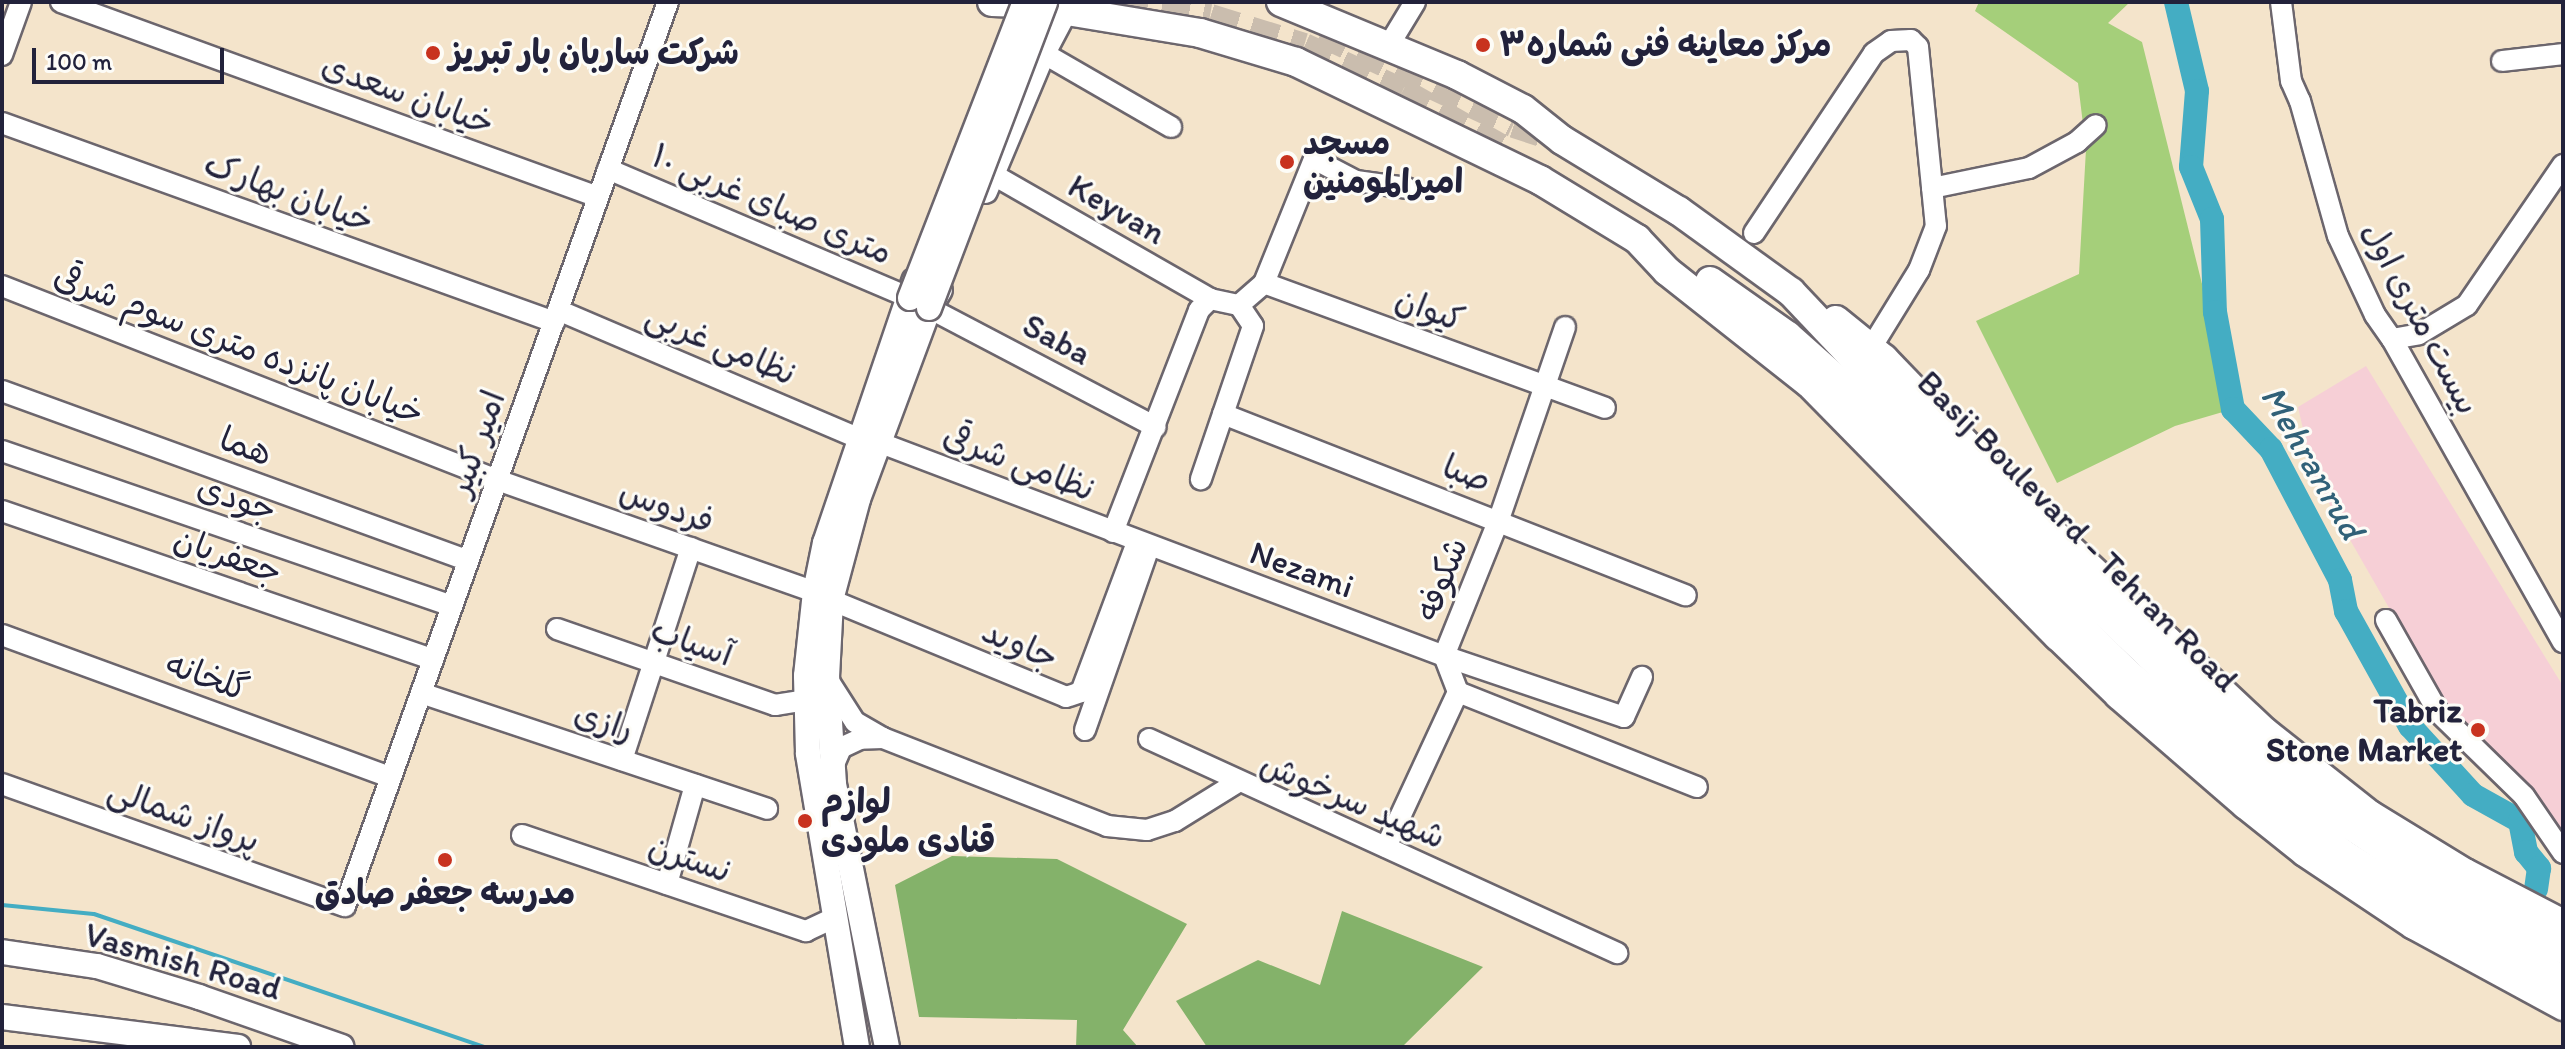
<!DOCTYPE html>
<html>
<head>
<meta charset="utf-8">
<style>
  body { margin:0 }
  #map { position:relative; width:2565px; height:1049px; overflow:hidden; background:#f4e4cb; font-family:Itim,"Playpen Sans Arabic",sans-serif }
  div>[style] { position:absolute }
  [style*='--x'] { left:calc(var(--x)*1px); top:calc(var(--y)*1px); width:calc(var(--w)*1px); rotate:calc(var(--a)*1deg) }
  .built>* { inset:0; background:#f6cfd6 }
  .green>* { inset:0; background:#a5cf7a }
  .forest>* { inset:0; background:#84b26a }
  .stream>* { height:4px; margin:-2px; padding:0 2px; transform-origin:2px; border-radius:2px; background:#44adc3 }
  .river>* { height:24px; margin:-12px; padding:0 12px; transform-origin:12px; border-radius:12px; background:#44adc3 }
  .highway-tunnel>* { height:28px; margin-top:-14px; transform-origin:0; background:repeating-linear-gradient(90deg,#cabdae 0 28px,transparent 0 42px) }
  .roads { filter:drop-shadow(2px 0 #6c666d) drop-shadow(-2px 0 #6c666d) drop-shadow(0 2px #6c666d) drop-shadow(0 -2px #6c666d) }
  .minor>* { height:20px; margin:-10px; padding:0 10px; transform-origin:10px; border-radius:10px; background:#fff }
  .major>* { height:24px; margin:-12px; padding:0 12px; transform-origin:12px; border-radius:12px; background:#fff }
  .highway>* { height:28px; margin:-14px; padding:0 14px; transform-origin:14px; border-radius:14px; background:#fff }
  .bridges { filter:drop-shadow(2px 0 #6c666d) drop-shadow(-2px 0 #6c666d) drop-shadow(0 2px #6c666d) drop-shadow(0 -2px #6c666d) }
  .major-bridge>* { height:24px; margin:-12px; padding:0 12px; transform-origin:12px; border-radius:12px; background:#fff }
  .dots>* { width:22px; height:22px; translate:-50% -50%; box-sizing:border-box; border:4px solid #fdfcf7; border-radius:50% }
  span { translate:-50% -50%; white-space:nowrap; text-align:center; line-height:1.15; -webkit-text-stroke:6px #fdfcf7; paint-order:stroke }
  .poi-label { font-size:34px; color:#22223b; font-weight:700 }
  .left { translate:0 -50%; text-align:left }
  .right { translate:-100% -50%; text-align:right }
  .street-label { font-size:34px; color:#22223b }
  .water-label { font-size:36px; color:#316178; font-style:italic }
  .frame { position:absolute; inset:0; border:4px solid #22223b; pointer-events:none }
  .scale { position:absolute; left:32px; top:48px; width:192px; height:36px; box-sizing:border-box; border:4px solid #22223b; border-top:0; padding-left:10px; font-size:24px; line-height:28px; white-space:nowrap; color:#22223b; -webkit-text-stroke:6px #fdfcf7; paint-order:stroke }
</style>
</head>
<body>
<div id="map">
  <div class="built">
    <div style="clip-path:polygon(2366px 366px,2563px 686px,2563px 833px,2546px 807px,2447px 709px,2314px 477px,2298px 407px)"></div>
  </div>
  <div class="green">
    <div style="clip-path:polygon(1979px 2px,2130px 2px,2108px 23px,2142px 42px,2233px 409px,2175px 426px,2057px 483px,1976px 321px,2079px 274px,2086px 149px,2078px 83px,1975px 11px)"></div>
  </div>
  <div class="forest">
    <div style="clip-path:polygon(952px 856px,1057px 859px,1187px 924px,1123px 1030px,1138px 1047px,1076px 1047px,1077px 1020px,919px 1017px,895px 885px)"></div>
    <div style="clip-path:polygon(1342px 911px,1483px 967px,1402px 1047px,1207px 1047px,1176px 1001px,1258px 960px,1320px 985px)"></div>
  </div>
  <div class="stream">
    <div style="--x:2;--y:905;--w:92;--a:5.6"></div>
    <div style="--x:94;--y:914;--w:412;--a:18.8"></div>
  </div>
  <div class="river">
    <div style="--x:2176;--y:2;--w:91;--a:76.7"></div>
    <div style="--x:2197;--y:91;--w:76;--a:94.5"></div>
    <div style="--x:2191;--y:167;--w:56;--a:68"></div>
    <div style="--x:2212;--y:219;--w:93;--a:88.2"></div>
    <div style="--x:2215;--y:312;--w:99;--a:79.5"></div>
    <div style="--x:2233;--y:409;--w:55;--a:46.5"></div>
    <div style="--x:2271;--y:449;--w:148;--a:62.2"></div>
    <div style="--x:2340;--y:580;--w:32;--a:79"></div>
    <div style="--x:2346;--y:611;--w:132;--a:60.9"></div>
    <div style="--x:2410;--y:726;--w:93;--a:47.6"></div>
    <div style="--x:2473;--y:795;--w:54;--a:29"></div>
    <div style="--x:2520;--y:821;--w:32;--a:79"></div>
    <div style="--x:2526;--y:852;--w:21;--a:51"></div>
    <div style="--x:2539;--y:868;--w:21;--a:98"></div>
  </div>
  <div class="highway-tunnel">
    <div style="--x:1120;--y:2;--w:91;--a:10.1"></div>
    <div style="--x:1210;--y:18;--w:98;--a:17.1"></div>
    <div style="--x:1304;--y:47;--w:108;--a:24.7"></div>
    <div style="--x:1402;--y:92;--w:114;--a:29.5"></div>
    <div style="--x:1321;--y:33;--w:213;--a:25.2"></div>
    <div style="--x:1514;--y:124;--w:45;--a:18"></div>
  </div>
  <div class="roads">
    <div class="minor">
      <div style="--x:61;--y:2;--w:571;--a:19.96"></div>
      <div style="--x:2281;--y:2;--w:80;--a:82.8"></div>
      <div style="--x:2291;--y:81;--w:22;--a:66"></div>
      <div style="--x:2300;--y:101;--w:140;--a:74.3"></div>
      <div style="--x:2338;--y:236;--w:87;--a:64.9"></div>
      <div style="--x:2375;--y:315;--w:29;--a:55"></div>
      <div style="--x:2392;--y:339;--w:348;--a:60.6"></div>
      <div style="--x:1389;--y:45;--w:50;--a:-58.8"></div>
      <div style="--x:1043;--y:53;--w:148;--a:30"></div>
      <div style="--x:2;--y:55;--w:56;--a:-70.3"></div>
      <div style="--x:2502;--y:61;--w:61;--a:-6.5"></div>
      <div style="--x:2;--y:123;--w:587;--a:19.82"></div>
      <div style="--x:608;--y:169;--w:328;--a:23.1"></div>
      <div style="--x:992;--y:174;--w:251;--a:29.8"></div>
      <div style="--x:1932;--y:188;--w:99;--a:-11.7"></div>
      <div style="--x:2029;--y:168;--w:55;--a:-28.4"></div>
      <div style="--x:2077;--y:142;--w:25;--a:-42"></div>
      <div style="--x:1754;--y:233;--w:216;--a:-56.3"></div>
      <div style="--x:1874;--y:53;--w:21;--a:-35"></div>
      <div style="--x:1891;--y:41;--w:20;--a:-3"></div>
      <div style="--x:1911;--y:40;--w:10;--a:45"></div>
      <div style="--x:1918;--y:47;--w:180;--a:84.3"></div>
      <div style="--x:1936;--y:226;--w:47;--a:111.1"></div>
      <div style="--x:1919;--y:270;--w:92;--a:121.6"></div>
      <div style="--x:1264;--y:283;--w:134;--a:-68"></div>
      <div style="--x:1314;--y:159;--w:47;--a:27.6"></div>
      <div style="--x:1356;--y:181;--w:51;--a:7.8"></div>
      <div style="--x:2;--y:286;--w:532;--a:21.4"></div>
      <div style="--x:497;--y:480;--w:337;--a:19.4"></div>
      <div style="--x:1239;--y:305;--w:33;--a:-41"></div>
      <div style="--x:1264;--y:283;--w:363;--a:20.1"></div>
      <div style="--x:929;--y:308;--w:256;--a:27.7"></div>
      <div style="--x:558;--y:310;--w:326;--a:23.1"></div>
      <div style="--x:2392;--y:339;--w:27;--a:-10"></div>
      <div style="--x:2419;--y:334;--w:56;--a:-31.1"></div>
      <div style="--x:2467;--y:305;--w:170;--a:-55.6"></div>
      <div style="--x:2;--y:391;--w:496;--a:20"></div>
      <div style="--x:1223;--y:414;--w:497;--a:21.4"></div>
      <div style="--x:878;--y:442;--w:605;--a:20.71"></div>
      <div style="--x:1444;--y:656;--w:190;--a:18.7"></div>
      <div style="--x:1624;--y:717;--w:44;--a:-65.8"></div>
      <div style="--x:2;--y:451;--w:476;--a:19"></div>
      <div style="--x:2;--y:511;--w:456;--a:19"></div>
      <div style="--x:1113;--y:532;--w:238;--a:-68.8"></div>
      <div style="--x:1199;--y:310;--w:16;--a:-45"></div>
      <div style="--x:1210;--y:299;--w:30;--a:12"></div>
      <div style="--x:1239;--y:305;--w:25;--a:56"></div>
      <div style="--x:1253;--y:326;--w:162;--a:108.8"></div>
      <div style="--x:831;--y:600;--w:254;--a:22.4"></div>
      <div style="--x:1066;--y:697;--w:16;--a:-18"></div>
      <div style="--x:1081;--y:692;--w:160;--a:-69.5"></div>
      <div style="--x:2386;--y:620;--w:106;--a:60.5"></div>
      <div style="--x:2438;--y:712;--w:120;--a:44.3"></div>
      <div style="--x:2524;--y:796;--w:69;--a:55.6"></div>
      <div style="--x:557;--y:629;--w:231;--a:19.2"></div>
      <div style="--x:775;--y:705;--w:31;--a:-9"></div>
      <div style="--x:2;--y:635;--w:414;--a:20.1"></div>
      <div style="--x:828;--y:680;--w:50;--a:57.3"></div>
      <div style="--x:855;--y:722;--w:32;--a:30"></div>
      <div style="--x:883;--y:738;--w:23;--a:178"></div>
      <div style="--x:860;--y:739;--w:21;--a:155"></div>
      <div style="--x:841;--y:748;--w:21;--a:113"></div>
      <div style="--x:1458;--y:692;--w:257;--a:21.7"></div>
      <div style="--x:421;--y:693;--w:365;--a:18.5"></div>
      <div style="--x:1085;--y:730;--w:188;--a:-70.7"></div>
      <div style="--x:883;--y:738;--w:241;--a:21.4"></div>
      <div style="--x:1107;--y:826;--w:40;--a:5.7"></div>
      <div style="--x:1147;--y:830;--w:29;--a:-18"></div>
      <div style="--x:1175;--y:821;--w:74;--a:-31.8"></div>
      <div style="--x:1149;--y:739;--w:515;--a:24.57"></div>
      <div style="--x:622;--y:760;--w:223;--a:-72"></div>
      <div style="--x:2;--y:784;--w:364;--a:19.6"></div>
      <div style="--x:345;--y:906;--w:960;--a:-70.34"></div>
      <div style="--x:522;--y:835;--w:300;--a:18.7"></div>
      <div style="--x:806;--y:931;--w:33;--a:-25"></div>
      <div style="--x:1386;--y:847;--w:171;--a:-65.1"></div>
      <div style="--x:1458;--y:692;--w:39;--a:-111"></div>
      <div style="--x:1444;--y:656;--w:148;--a:-68.1"></div>
      <div style="--x:1499;--y:519;--w:203;--a:-71"></div>
      <div style="--x:667;--y:884;--w:103;--a:-74.2"></div>
    </div>
    <div class="major">
      <div style="--x:985;--y:191;--w:150;--a:-67.2"></div>
      <div style="--x:1043;--y:53;--w:45;--a:-62.3"></div>
      <div style="--x:2;--y:952;--w:96;--a:8.4"></div>
      <div style="--x:97;--y:966;--w:107;--a:16.9"></div>
      <div style="--x:199;--y:997;--w:151;--a:19.3"></div>
      <div style="--x:2;--y:1017;--w:238;--a:7.2"></div>
      <div style="--x:857;--y:1047;--w:298;--a:-99.5"></div>
      <div style="--x:808;--y:753;--w:77;--a:-91.5"></div>
      <div style="--x:806;--y:676;--w:84;--a:-83.9"></div>
      <div style="--x:815;--y:592;--w:50;--a:-78.5"></div>
      <div style="--x:825;--y:543;--w:277;--a:-71.2"></div>
      <div style="--x:887;--y:1047;--w:268;--a:-101.4"></div>
      <div style="--x:834;--y:784;--w:107;--a:-93.7"></div>
      <div style="--x:827;--y:677;--w:77;--a:-87"></div>
      <div style="--x:831;--y:600;--w:105;--a:-75"></div>
      <div style="--x:858;--y:499;--w:204;--a:-69.6"></div>
      <div style="--x:929;--y:308;--w:21;--a:-59"></div>
    </div>
    <div class="highway">
      <div style="--x:992;--y:2;--w:23;--a:2"></div>
      <div style="--x:1281;--y:2;--w:191;--a:22.5"></div>
      <div style="--x:1457;--y:75;--w:74;--a:27.3"></div>
      <div style="--x:1523;--y:109;--w:50;--a:38.5"></div>
      <div style="--x:1562;--y:140;--w:137;--a:31.3"></div>
      <div style="--x:1679;--y:211;--w:138;--a:35.9"></div>
      <div style="--x:1791;--y:292;--w:296;--a:46.6"></div>
      <div style="--x:1994;--y:507;--w:306;--a:43.7"></div>
      <div style="--x:2215;--y:718;--w:151;--a:39.1"></div>
      <div style="--x:2332;--y:813;--w:126;--a:33.7"></div>
      <div style="--x:2437;--y:883;--w:143;--a:28"></div>
      <div style="--x:1067;--y:11;--w:135;--a:9.4"></div>
      <div style="--x:1200;--y:33;--w:100;--a:16.8"></div>
      <div style="--x:1296;--y:62;--w:271;--a:25.8"></div>
      <div style="--x:1540;--y:180;--w:114;--a:31.3"></div>
      <div style="--x:1637;--y:239;--w:44;--a:46.8"></div>
      <div style="--x:1667;--y:271;--w:181;--a:38.3"></div>
      <div style="--x:1809;--y:383;--w:355;--a:45.5"></div>
      <div style="--x:2058;--y:636;--w:85;--a:44"></div>
      <div style="--x:2119;--y:695;--w:167;--a:40.9"></div>
      <div style="--x:2245;--y:804;--w:77;--a:38.7"></div>
      <div style="--x:2305;--y:852;--w:131;--a:33.8"></div>
      <div style="--x:2414;--y:925;--w:170;--a:28.5"></div>
      <div style="--x:1710;--y:281;--w:95;--a:35.2"></div>
      <div style="--x:1788;--y:336;--w:83;--a:41.6"></div>
      <div style="--x:1850;--y:391;--w:149;--a:47.2"></div>
      <div style="--x:1951;--y:500;--w:244;--a:44.5"></div>
      <div style="--x:2125;--y:671;--w:184;--a:41"></div>
      <div style="--x:2264;--y:792;--w:99;--a:38"></div>
      <div style="--x:2342;--y:853;--w:96;--a:32.7"></div>
      <div style="--x:2423;--y:905;--w:159;--a:28.2"></div>
      <div style="--x:1836;--y:320;--w:62;--a:39.1"></div>
      <div style="--x:1884;--y:359;--w:222;--a:46.1"></div>
      <div style="--x:2038;--y:519;--w:313;--a:43.2"></div>
      <div style="--x:2266;--y:733;--w:132;--a:38.3"></div>
      <div style="--x:2370;--y:815;--w:111;--a:31.4"></div>
      <div style="--x:2465;--y:873;--w:110;--a:27.5"></div>
    </div>
  </div>
  <div class="bridges">
    <div class="major-bridge">
      <div style="--x:910;--y:298;--w:318;--a:-68.8"></div>
      <div style="--x:929;--y:308;--w:327;--a:-69.2"></div>
    </div>
  </div>
  <div class="dots">
    <div style="left:1483px;top:45px;background:#c8321e"></div>
    <div style="left:433px;top:53px;background:#c8321e"></div>
    <div style="left:1287px;top:162px;background:#c8321e"></div>
    <div style="left:2478px;top:730px;background:#c8321e"></div>
    <div style="left:805px;top:821px;background:#c8321e"></div>
    <div style="left:445px;top:860px;background:#c8321e"></div>
  </div>
  <div class="poi-label">
    <span class="left" style="left:1499px;top:45px">مرکز معاینه فنی شماره۳</span>
    <span class="left" style="left:449px;top:53px">شرکت ساربان بار تبریز</span>
    <span class="left" style="left:1303px;top:162px">مسجد<br>امیرالمومنین</span>
    <span class="right" style="left:2462px;top:730px">Tabriz<br>Stone Market</span>
    <span class="left" style="left:821px;top:821px">لوازم<br>قنادی ملودی</span>
    <span style="left:445px;top:893px">مدرسه جعفر صادق</span>
  </div>
  <div class="street-label">
    <span style="left:408px;top:94px;rotate:20deg">خیابان سعدی</span>
    <span style="left:289px;top:192px;rotate:20deg">خیابان بهارک</span>
    <span style="left:772px;top:204px;rotate:23deg">۱۰ متری صبای غربی</span>
    <span style="left:1117px;top:209px;rotate:30deg">Keyvan</span>
    <span style="left:1430px;top:309px;rotate:20deg">کیوان</span>
    <span style="left:2421px;top:318px;rotate:62deg">بیست متری اول</span>
    <span style="left:1057px;top:339px;rotate:28deg">Saba</span>
    <span style="left:239px;top:344px;rotate:21deg">خیابان پانزده متری سوم شرقی</span>
    <span style="left:721px;top:344px;rotate:23deg">نظامی غربی</span>
    <span style="left:476px;top:443px;rotate:-70deg">امیر کبیر</span>
    <span style="left:246px;top:446px;rotate:20deg">هما</span>
    <span style="left:1019px;top:462px;rotate:21deg">نظامی شرقی</span>
    <span style="left:1467px;top:473px;rotate:21deg">صبا</span>
    <span style="left:237px;top:498px;rotate:19deg">جودی</span>
    <span style="left:667px;top:506px;rotate:20deg">فردوس</span>
    <span style="left:2078px;top:531px;rotate:45deg">Basij Boulevard - Tehran Road</span>
    <span style="left:228px;top:555px;rotate:19deg">جعفریان</span>
    <span style="left:1302px;top:569px;rotate:20deg">Nezami</span>
    <span style="left:1441px;top:579px;rotate:-68deg">شکوفه</span>
    <span style="left:692px;top:642px;rotate:19deg">آسیاب</span>
    <span style="left:1020px;top:644px;rotate:23deg">جاوید</span>
    <span style="left:207px;top:676px;rotate:20deg">گلخانه</span>
    <span style="left:604px;top:721px;rotate:18deg">رازی</span>
    <span style="left:1353px;top:800px;rotate:23deg">شهید سرخوش</span>
    <span style="left:184px;top:815px;rotate:20deg">پرواز شمالی</span>
    <span style="left:690px;top:858px;rotate:19deg">نسترن</span>
    <span style="left:183px;top:961px;rotate:16deg">Vasmish Road</span>
  </div>
  <div class="water-label">
    <span style="left:2313px;top:462px;rotate:60deg">Mehranrud</span>
  </div>
  <div class="frame"></div>
  <div class="scale">100 m</div>
</div>
</body>
</html>
